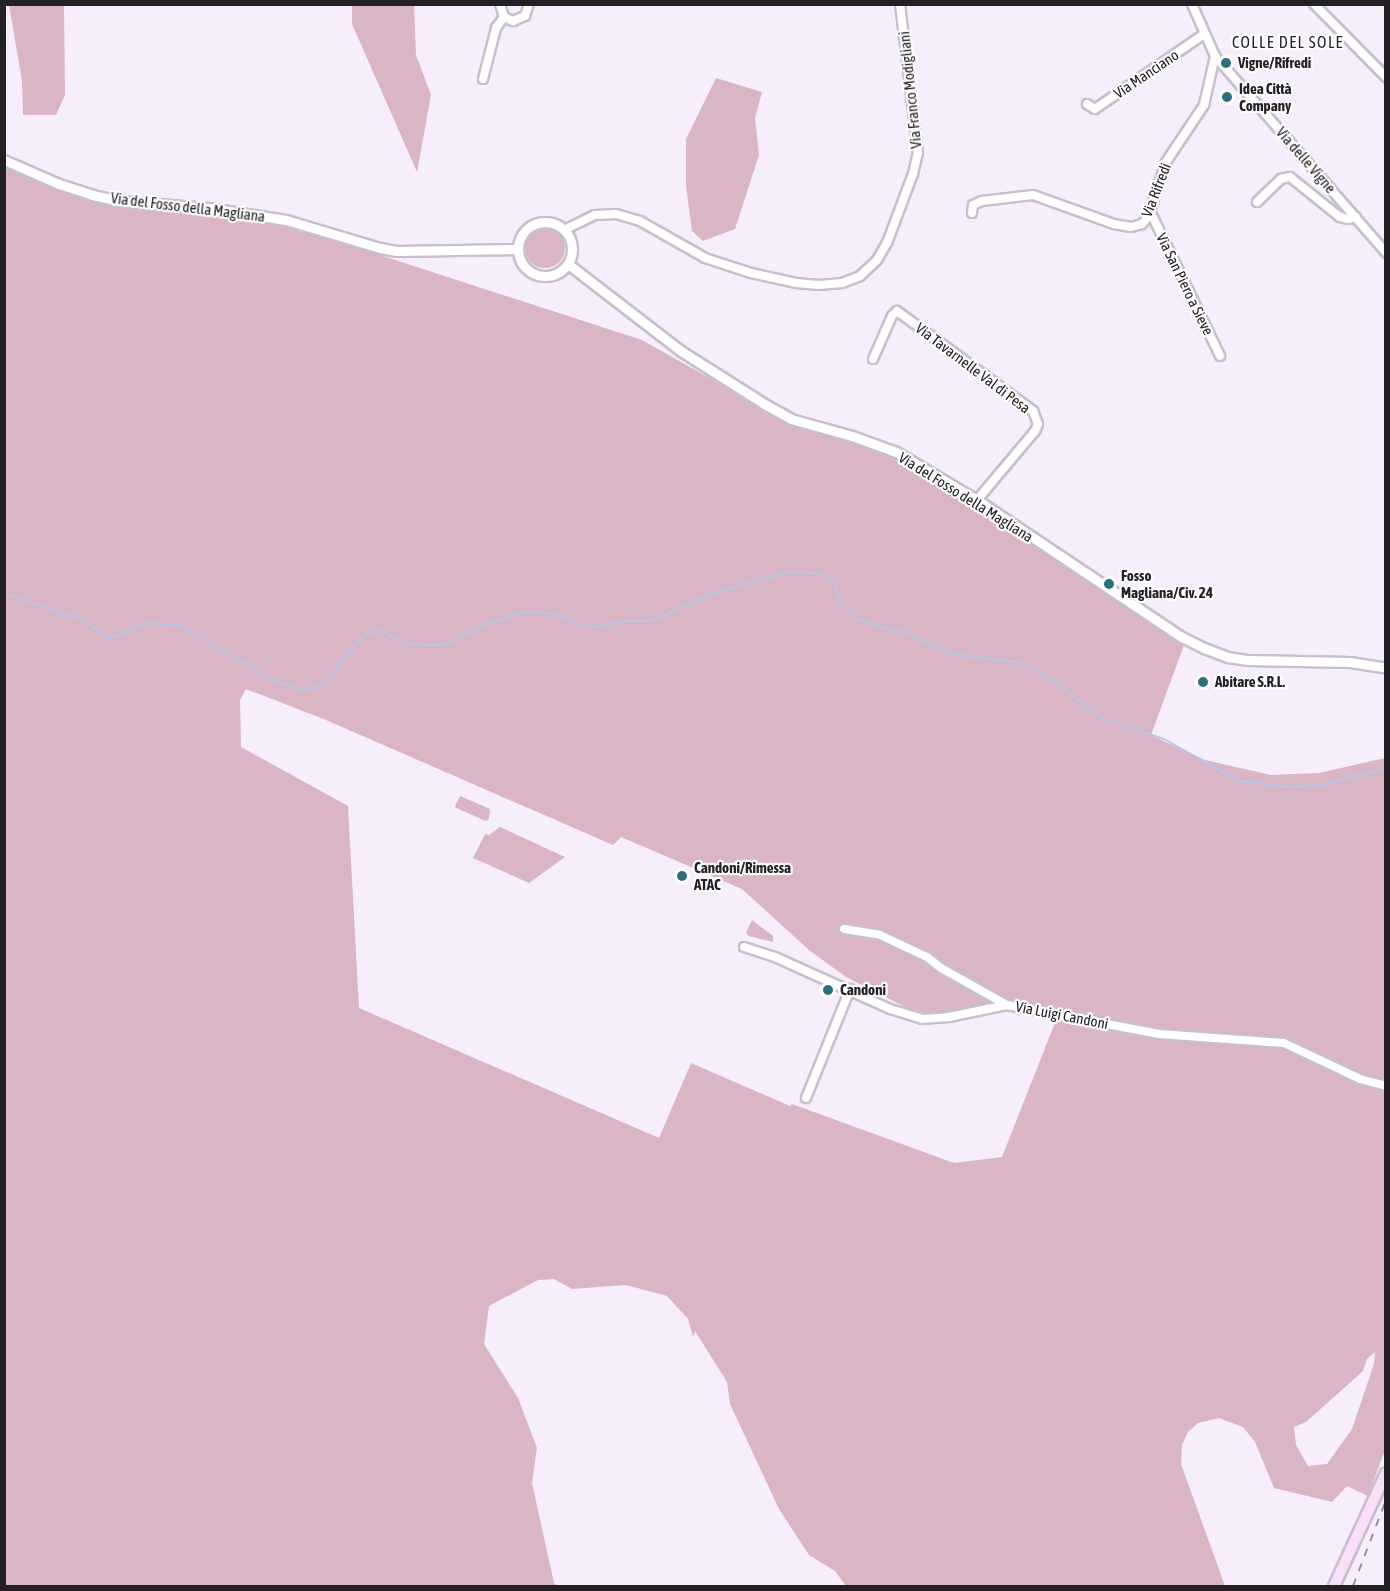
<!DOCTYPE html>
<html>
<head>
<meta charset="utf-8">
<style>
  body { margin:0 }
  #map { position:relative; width:1390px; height:1591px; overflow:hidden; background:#f6edfd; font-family:"Asap Condensed",sans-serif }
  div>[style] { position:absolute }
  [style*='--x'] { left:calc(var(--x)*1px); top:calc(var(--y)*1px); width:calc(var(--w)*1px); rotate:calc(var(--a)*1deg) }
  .green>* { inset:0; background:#d9b5c5 }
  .round { border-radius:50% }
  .stream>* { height:2px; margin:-1px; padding:0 1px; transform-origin:1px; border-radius:1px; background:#bac6ea }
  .roads { filter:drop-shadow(2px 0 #c7bfce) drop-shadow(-2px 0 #c7bfce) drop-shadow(0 2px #c7bfce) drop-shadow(0 -2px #c7bfce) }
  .minor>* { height:8px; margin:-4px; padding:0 4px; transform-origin:4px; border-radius:4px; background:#fff }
  .tertiary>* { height:9px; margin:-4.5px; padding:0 4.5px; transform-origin:4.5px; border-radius:4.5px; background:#fff }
  .tertiary>.ring { margin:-4.5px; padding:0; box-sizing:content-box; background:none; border:9px solid #fff; border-radius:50% }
  .secondary>* { height:10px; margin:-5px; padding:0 5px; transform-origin:5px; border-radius:5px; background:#fadff7 }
  .rail>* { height:2px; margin-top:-1px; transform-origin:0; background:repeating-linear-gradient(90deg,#96909b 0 8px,transparent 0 16px) }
  .dots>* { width:16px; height:16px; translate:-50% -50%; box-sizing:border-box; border:3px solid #fefefe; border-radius:50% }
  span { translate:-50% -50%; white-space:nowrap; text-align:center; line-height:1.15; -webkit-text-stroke:4.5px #fefefe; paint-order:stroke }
  .poi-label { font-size:15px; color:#242126; font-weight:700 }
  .left { translate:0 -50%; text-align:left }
  .street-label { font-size:15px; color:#242126 }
  .neighbourhood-label { font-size:16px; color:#242126; letter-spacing:1.5px }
  .frame { position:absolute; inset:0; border:6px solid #242126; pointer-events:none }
</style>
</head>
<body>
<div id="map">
  <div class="green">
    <div style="clip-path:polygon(9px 5px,64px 5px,65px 95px,56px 115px,23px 115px,22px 81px)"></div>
    <div style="clip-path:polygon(352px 5px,414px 5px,416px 55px,431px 95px,417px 172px,352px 24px)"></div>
    <div style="clip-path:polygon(716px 78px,762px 92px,755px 118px,759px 155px,735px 229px,703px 241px,692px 231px,686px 185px,686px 139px)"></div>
    <div style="clip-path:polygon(evenodd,5px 164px,82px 196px,281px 223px,642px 340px,777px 416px,886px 450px,915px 467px,1184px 645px,1151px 735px,1205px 760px,1271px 775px,1319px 773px,1385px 758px,1385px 1450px,1368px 1496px,1347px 1486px,1332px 1502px,1274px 1488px,1255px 1442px,1243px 1427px,1219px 1418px,1198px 1423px,1188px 1432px,1182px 1445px,1181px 1464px,1225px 1586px,846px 1586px,835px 1571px,809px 1555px,779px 1509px,730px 1404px,727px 1382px,695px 1331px,693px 1337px,688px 1319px,667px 1296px,626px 1285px,572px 1289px,554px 1279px,538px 1280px,489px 1306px,484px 1344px,518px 1398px,537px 1448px,532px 1483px,554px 1583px,557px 1586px,5px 1586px,5px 164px,246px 689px,326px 720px,613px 845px,621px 837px,742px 889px,809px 950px,846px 977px,913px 1011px,941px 1015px,1010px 1003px,1060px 1010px,1002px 1157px,954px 1163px,792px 1104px,790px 1106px,691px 1063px,659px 1138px,359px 1008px,348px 806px,241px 747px,240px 700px,246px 689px,5px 164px,1375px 1352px,1374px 1364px,1352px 1429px,1327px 1464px,1308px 1466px,1296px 1445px,1294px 1427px,1306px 1422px,1363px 1371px,1367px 1359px,1375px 1352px)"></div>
    <div class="round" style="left:525px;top:228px;width:40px;height:40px"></div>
    <div style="clip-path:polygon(460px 796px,490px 809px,489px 819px,486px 821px,456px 808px,455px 806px)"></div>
    <div style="clip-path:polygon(500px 827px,565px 857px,529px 883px,473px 858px,485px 834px,489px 835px)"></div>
    <div style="clip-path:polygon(752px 920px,773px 936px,773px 942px,749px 936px,746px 933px)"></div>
  </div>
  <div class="stream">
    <div style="--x:4;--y:594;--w:84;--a:18.6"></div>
    <div style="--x:84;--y:621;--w:30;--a:34"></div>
    <div style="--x:109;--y:638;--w:43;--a:-20.6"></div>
    <div style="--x:149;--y:623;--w:30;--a:4"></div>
    <div style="--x:179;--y:625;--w:108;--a:30.1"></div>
    <div style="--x:272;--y:679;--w:31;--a:21"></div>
    <div style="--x:301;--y:690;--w:20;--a:-11"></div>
    <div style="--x:321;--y:686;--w:68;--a:-49.8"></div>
    <div style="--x:365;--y:634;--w:16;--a:-11"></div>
    <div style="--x:381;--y:631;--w:27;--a:28"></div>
    <div style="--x:405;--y:644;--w:37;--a:2"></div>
    <div style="--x:442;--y:645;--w:52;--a:-25.1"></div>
    <div style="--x:489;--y:623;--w:35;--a:-18"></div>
    <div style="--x:522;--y:612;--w:29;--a:2"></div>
    <div style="--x:551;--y:613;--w:42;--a:21"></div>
    <div style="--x:590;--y:628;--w:36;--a:-11"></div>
    <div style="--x:625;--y:621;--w:27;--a:0"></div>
    <div style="--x:652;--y:621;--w:65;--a:-24.6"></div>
    <div style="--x:711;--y:594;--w:80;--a:-15.9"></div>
    <div style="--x:788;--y:572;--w:29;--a:2"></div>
    <div style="--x:817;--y:573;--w:19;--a:28"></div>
    <div style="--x:834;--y:582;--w:22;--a:72"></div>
    <div style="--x:841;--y:603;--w:24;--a:45"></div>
    <div style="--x:858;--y:620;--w:55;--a:15.8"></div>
    <div style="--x:911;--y:635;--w:46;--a:24.3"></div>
    <div style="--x:953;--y:654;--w:69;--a:7.5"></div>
    <div style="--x:1021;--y:663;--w:35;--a:29"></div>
    <div style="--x:1052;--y:680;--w:63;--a:37.2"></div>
    <div style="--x:1102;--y:718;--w:65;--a:18.7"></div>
    <div style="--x:1164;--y:739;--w:86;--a:29.2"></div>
    <div style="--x:1239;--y:781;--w:51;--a:6.7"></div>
    <div style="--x:1290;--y:787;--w:31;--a:-4"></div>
    <div style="--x:1321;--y:785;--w:67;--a:-14.7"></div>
  </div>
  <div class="roads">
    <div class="minor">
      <div style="--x:500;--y:4;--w:14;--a:73"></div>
      <div style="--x:504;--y:17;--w:10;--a:24"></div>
      <div style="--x:513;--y:21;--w:13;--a:-23"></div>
      <div style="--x:525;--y:16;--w:13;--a:-72"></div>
      <div style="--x:1192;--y:4;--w:57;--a:66.1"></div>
      <div style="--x:1215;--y:56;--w:261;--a:49"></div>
      <div style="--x:1314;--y:4;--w:103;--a:45.4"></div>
      <div style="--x:483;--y:79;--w:53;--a:-75.7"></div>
      <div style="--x:496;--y:28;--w:14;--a:-54"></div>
      <div style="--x:1087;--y:104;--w:9;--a:32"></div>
      <div style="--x:1095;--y:109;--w:132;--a:-34.5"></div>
      <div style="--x:1257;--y:202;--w:33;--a:-44"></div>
      <div style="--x:1281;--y:179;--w:9;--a:-13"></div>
      <div style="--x:1290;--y:177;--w:64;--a:38.7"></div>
      <div style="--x:1340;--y:217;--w:8;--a:14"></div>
      <div style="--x:1348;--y:219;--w:8;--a:-14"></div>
      <div style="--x:1150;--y:211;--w:161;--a:64.2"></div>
      <div style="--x:972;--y:213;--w:8;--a:-83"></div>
      <div style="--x:973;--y:205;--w:10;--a:-24"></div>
      <div style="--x:982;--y:201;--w:51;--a:-6.7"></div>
      <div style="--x:1033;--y:195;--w:86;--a:19.7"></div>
      <div style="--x:1114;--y:224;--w:17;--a:10"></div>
      <div style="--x:1131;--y:227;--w:11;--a:-15"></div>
      <div style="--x:1142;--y:224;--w:9;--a:-49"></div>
      <div style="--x:1148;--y:217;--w:58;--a:-71.9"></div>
      <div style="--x:1166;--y:162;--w:69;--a:-56.3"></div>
      <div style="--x:1204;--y:105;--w:50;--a:-77.3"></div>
      <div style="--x:564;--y:230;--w:34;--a:-26"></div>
      <div style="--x:595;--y:215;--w:21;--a:-3"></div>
      <div style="--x:616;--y:214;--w:25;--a:16"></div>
      <div style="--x:640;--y:221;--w:75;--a:29.6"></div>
      <div style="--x:705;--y:258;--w:48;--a:18.1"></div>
      <div style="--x:751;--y:273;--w:46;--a:12.5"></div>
      <div style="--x:796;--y:283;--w:23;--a:5"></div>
      <div style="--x:819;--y:285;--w:23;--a:-5"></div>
      <div style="--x:842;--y:283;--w:19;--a:-21"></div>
      <div style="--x:860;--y:276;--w:23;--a:-43"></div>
      <div style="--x:877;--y:260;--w:20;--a:-60"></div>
      <div style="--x:887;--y:243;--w:74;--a:-69.4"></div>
      <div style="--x:913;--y:174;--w:22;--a:-77"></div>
      <div style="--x:918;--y:153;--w:150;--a:-96.9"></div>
      <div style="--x:873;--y:359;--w:47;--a:-66.2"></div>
      <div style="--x:892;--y:316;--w:7;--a:-45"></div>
      <div style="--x:897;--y:311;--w:169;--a:36.3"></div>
      <div style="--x:1033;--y:411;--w:14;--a:69"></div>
      <div style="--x:1038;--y:424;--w:8;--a:113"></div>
      <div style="--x:1035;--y:431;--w:90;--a:130"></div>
      <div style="--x:844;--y:929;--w:36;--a:9"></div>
      <div style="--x:880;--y:935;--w:52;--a:25.1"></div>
      <div style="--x:927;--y:957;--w:18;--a:38"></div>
      <div style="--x:941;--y:968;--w:76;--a:29.3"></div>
      <div style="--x:744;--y:947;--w:33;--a:18"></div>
      <div style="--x:775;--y:957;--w:126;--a:24.3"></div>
      <div style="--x:890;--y:1009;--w:34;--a:17"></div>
      <div style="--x:922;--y:1019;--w:27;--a:-4"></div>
      <div style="--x:949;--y:1017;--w:59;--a:-11.7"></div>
      <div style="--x:1007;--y:1005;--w:155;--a:10.8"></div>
      <div style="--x:1159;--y:1034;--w:125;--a:4.1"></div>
      <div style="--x:1284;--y:1043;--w:84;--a:25.3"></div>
      <div style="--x:1360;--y:1079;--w:27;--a:15"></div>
      <div style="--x:806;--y:1098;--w:118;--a:-68"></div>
    </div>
    <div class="tertiary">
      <div style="--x:4;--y:160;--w:60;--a:23.6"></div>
      <div style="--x:59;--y:184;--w:35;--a:18"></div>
      <div style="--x:92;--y:195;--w:30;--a:12"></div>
      <div style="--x:121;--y:201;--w:88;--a:4.5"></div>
      <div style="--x:209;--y:208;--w:78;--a:8.9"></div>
      <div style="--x:286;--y:220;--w:98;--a:16.6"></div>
      <div style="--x:380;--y:248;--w:17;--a:10"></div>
      <div style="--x:397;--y:251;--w:121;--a:-0.9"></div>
      <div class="ring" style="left:518px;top:222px;width:45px;height:45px"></div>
      <div style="--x:568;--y:264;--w:143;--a:37.6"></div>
      <div style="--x:681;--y:351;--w:101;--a:32.4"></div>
      <div style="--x:766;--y:405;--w:29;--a:29"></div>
      <div style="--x:791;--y:419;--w:63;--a:15.6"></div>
      <div style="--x:852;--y:436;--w:47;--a:20"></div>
      <div style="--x:896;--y:452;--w:94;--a:30.7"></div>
      <div style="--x:977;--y:500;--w:247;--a:33.8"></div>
      <div style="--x:1182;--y:637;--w:25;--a:27"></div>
      <div style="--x:1204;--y:648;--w:26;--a:21"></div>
      <div style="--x:1228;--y:657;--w:20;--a:9"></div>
      <div style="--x:1248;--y:660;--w:102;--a:1.1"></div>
      <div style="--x:1350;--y:662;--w:36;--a:9"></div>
    </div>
    <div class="secondary">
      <div style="--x:1334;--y:1586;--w:124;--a:-65.3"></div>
    </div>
  </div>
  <div class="rail">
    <div style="--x:1353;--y:1586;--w:92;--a:-69"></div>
  </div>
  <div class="dots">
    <div style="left:1226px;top:63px;background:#29707d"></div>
    <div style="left:1227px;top:97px;background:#29707d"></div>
    <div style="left:1109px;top:584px;background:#29707d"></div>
    <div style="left:1203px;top:682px;background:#29707d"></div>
    <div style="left:682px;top:876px;background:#29707d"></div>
    <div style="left:828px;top:990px;background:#29707d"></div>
  </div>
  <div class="poi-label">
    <span class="left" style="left:1238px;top:63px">Vigne/Rifredi</span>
    <span class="left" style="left:1239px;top:97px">Idea Città<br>Company</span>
    <span class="left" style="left:1121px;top:584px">Fosso<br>Magliana/Civ. 24</span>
    <span class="left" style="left:1215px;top:682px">Abitare S.R.L.</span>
    <span class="left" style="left:694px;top:876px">Candoni/Rimessa<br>ATAC</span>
    <span class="left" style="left:840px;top:990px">Candoni</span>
  </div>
  <div class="street-label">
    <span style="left:1146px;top:74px;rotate:-34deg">Via Manciano</span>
    <span style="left:910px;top:90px;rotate:-96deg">Via Franco Modigliani</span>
    <span style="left:1306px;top:160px;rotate:49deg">Via delle Vigne</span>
    <span style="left:1156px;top:190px;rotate:-69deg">Via Rifredi</span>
    <span style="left:188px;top:207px;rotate:7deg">Via del Fosso della Magliana</span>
    <span style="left:1185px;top:284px;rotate:64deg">Via San Piero a Sieve</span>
    <span style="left:973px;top:368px;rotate:37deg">Via Tavarnelle Val di Pesa</span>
    <span style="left:966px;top:497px;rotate:32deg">Via del Fosso della Magliana</span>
    <span style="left:1062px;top:1015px;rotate:11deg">Via Luigi Candoni</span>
  </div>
  <div class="neighbourhood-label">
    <span style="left:1288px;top:42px">COLLE DEL SOLE</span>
  </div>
  <div class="frame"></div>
</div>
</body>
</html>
